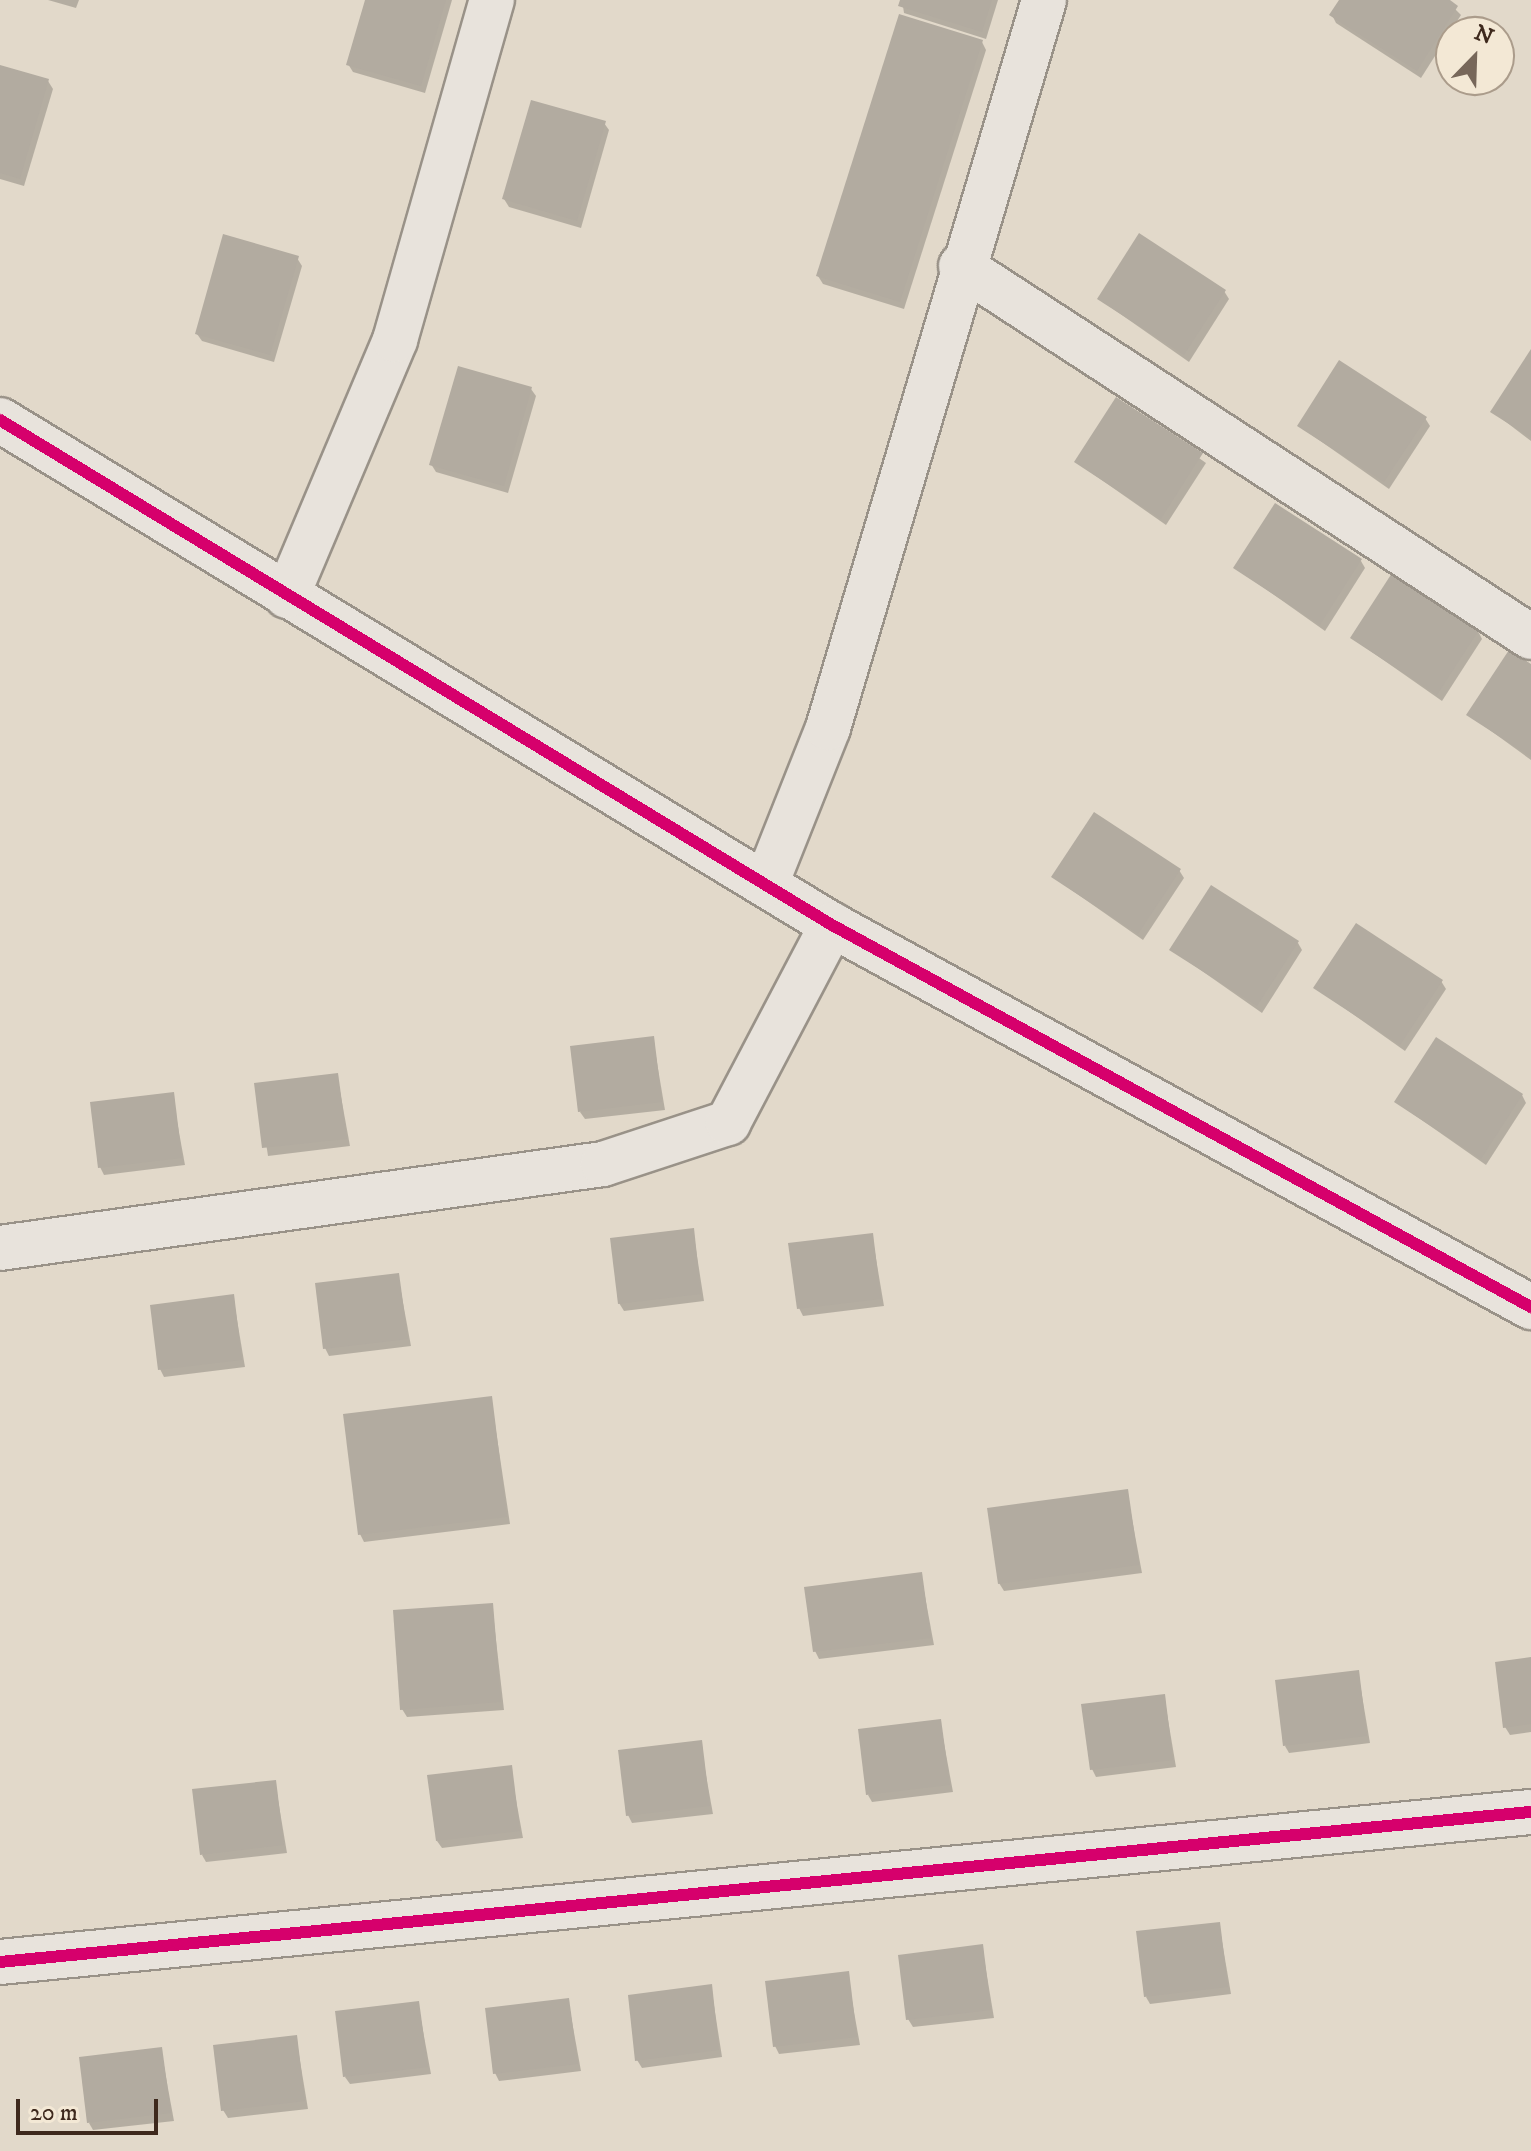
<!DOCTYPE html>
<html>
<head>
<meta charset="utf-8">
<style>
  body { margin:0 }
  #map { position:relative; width:1531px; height:2151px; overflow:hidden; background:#e2d9ca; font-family:"IM FELL DW Pica",serif }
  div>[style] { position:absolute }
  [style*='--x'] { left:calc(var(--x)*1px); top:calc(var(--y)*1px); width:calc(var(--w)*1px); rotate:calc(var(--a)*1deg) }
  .shadow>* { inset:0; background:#0003 }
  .building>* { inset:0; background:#b2aba0 }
  .roads { filter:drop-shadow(2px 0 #999288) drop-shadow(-2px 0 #999288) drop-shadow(0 2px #999288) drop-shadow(0 -2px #999288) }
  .minor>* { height:44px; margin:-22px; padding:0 22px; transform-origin:22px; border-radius:22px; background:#e8e3dc }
  .cycleway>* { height:12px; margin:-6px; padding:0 6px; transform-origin:6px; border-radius:6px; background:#d6006c }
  span { translate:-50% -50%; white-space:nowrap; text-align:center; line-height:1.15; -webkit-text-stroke:7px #f3e8d5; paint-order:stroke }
  .north { position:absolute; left:1435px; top:16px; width:80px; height:80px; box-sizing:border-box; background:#f3e8d5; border:2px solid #ab9c8b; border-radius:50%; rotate:23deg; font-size:22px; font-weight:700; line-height:32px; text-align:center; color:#3e291d }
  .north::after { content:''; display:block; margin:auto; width:28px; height:36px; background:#77675a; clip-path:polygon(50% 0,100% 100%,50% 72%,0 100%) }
  .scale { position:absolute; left:16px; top:2099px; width:142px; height:36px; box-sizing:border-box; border:4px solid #3e291d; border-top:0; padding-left:10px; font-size:24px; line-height:28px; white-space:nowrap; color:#3e291d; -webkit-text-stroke:6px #f3e8d5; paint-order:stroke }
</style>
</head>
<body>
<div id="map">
  <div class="shadow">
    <div style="clip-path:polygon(48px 0,79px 0,76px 8px)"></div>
    <div style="clip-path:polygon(367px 0,452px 0,425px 93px,353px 72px,348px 64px)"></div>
    <div style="clip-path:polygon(902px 0,998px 0,986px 39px,904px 13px)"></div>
    <div style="clip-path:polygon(1341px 0,1446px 0,1461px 15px,1421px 78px,1336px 23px,1332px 15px)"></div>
    <div style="clip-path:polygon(982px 42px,986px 50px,904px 309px,823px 284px,818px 276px)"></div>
    <div style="clip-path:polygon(0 67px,48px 81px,53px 89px,24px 186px,0 179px)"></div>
    <div style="clip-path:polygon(604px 123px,609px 130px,581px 228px,509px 207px,504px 199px)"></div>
    <div style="clip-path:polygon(297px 258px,302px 266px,274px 362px,202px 341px,197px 334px)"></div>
    <div style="clip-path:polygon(1224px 291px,1229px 299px,1189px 362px,1099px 299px)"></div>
    <div style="clip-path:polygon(1531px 353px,1531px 441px,1493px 412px)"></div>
    <div style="clip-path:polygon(531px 389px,536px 396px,508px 493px,436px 472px,431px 464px)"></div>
    <div style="clip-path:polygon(1117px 400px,1206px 463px,1166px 525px,1076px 462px)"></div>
    <div style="clip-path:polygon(1425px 418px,1430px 426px,1389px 489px,1299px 426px)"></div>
    <div style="clip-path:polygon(1361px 561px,1365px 568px,1325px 631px,1236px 568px)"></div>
    <div style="clip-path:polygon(1478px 631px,1482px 639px,1442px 701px,1352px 638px)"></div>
    <div style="clip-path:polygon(1531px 667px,1531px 760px,1469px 715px)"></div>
    <div style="clip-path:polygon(1179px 870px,1184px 878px,1143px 940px,1053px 877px)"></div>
    <div style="clip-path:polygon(1298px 943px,1302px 950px,1262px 1013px,1172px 950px)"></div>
    <div style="clip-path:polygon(1441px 981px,1446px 989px,1405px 1051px,1316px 988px)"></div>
    <div style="clip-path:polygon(653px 1039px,665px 1110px,585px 1119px,580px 1112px)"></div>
    <div style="clip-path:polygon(337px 1075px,350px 1146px,268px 1156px,257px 1084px)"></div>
    <div style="clip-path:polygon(172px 1094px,185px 1165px,104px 1175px,100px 1167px)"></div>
    <div style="clip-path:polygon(1522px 1095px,1526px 1103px,1486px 1165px,1396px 1102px)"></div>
    <div style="clip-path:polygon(693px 1230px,704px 1301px,624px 1311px,619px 1303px)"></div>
    <div style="clip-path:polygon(872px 1235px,884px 1306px,803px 1316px,799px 1308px)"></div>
    <div style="clip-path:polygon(398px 1276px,411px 1346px,329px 1356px,325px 1348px)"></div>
    <div style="clip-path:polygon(233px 1296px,245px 1367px,164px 1377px,160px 1369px)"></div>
    <div style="clip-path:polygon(491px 1398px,510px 1524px,364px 1542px,360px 1534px)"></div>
    <div style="clip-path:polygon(1127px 1492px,1142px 1573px,1004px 1591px,999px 1583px)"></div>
    <div style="clip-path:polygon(921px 1575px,934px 1645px,819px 1659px,815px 1651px)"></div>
    <div style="clip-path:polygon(492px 1605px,504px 1710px,407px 1717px,402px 1709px)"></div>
    <div style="clip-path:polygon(1531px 1659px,1531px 1732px,1510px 1735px,1505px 1727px)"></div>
    <div style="clip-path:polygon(1358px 1672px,1370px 1743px,1289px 1753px,1285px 1746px)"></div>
    <div style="clip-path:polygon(1164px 1696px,1176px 1767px,1096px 1777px,1092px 1769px)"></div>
    <div style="clip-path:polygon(940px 1722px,953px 1792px,872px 1802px,868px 1795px)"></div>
    <div style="clip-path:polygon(700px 1742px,713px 1814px,632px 1823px,628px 1815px)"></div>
    <div style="clip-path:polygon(510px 1767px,523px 1838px,442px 1848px,437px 1841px)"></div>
    <div style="clip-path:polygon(275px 1782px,287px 1853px,206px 1862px,202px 1855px)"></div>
    <div style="clip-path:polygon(1219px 1924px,1231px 1994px,1150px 2004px,1146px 1997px)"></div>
    <div style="clip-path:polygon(982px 1946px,994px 2018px,913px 2027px,908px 2019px)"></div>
    <div style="clip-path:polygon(847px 1973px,860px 2045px,779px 2054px,775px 2046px)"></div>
    <div style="clip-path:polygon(711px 1986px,722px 2057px,642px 2068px,637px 2060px)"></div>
    <div style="clip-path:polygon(568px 2000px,581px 2071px,499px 2081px,495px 2073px)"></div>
    <div style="clip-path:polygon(418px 2004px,431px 2074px,350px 2084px,345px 2077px)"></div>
    <div style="clip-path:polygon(296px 2037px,308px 2109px,228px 2118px,223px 2110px)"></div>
    <div style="clip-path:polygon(161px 2050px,174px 2121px,93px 2130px,89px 2123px)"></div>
  </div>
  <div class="building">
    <div style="clip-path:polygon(365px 0,446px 0,421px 86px,346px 65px)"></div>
    <div style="clip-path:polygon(900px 0,992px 0,982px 32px,898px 6px)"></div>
    <div style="clip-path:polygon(1339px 0,1450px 0,1458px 6px,1417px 71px,1329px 15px)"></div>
    <div style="clip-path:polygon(899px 14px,983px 40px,900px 302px,816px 276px)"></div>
    <div style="clip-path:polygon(0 65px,49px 79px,20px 179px,0 173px)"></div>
    <div style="clip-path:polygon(531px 100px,606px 121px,577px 221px,502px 199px)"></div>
    <div style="clip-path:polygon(1139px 233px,1226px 290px,1184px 355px,1097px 299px)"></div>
    <div style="clip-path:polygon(223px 234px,299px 256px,270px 355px,195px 334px)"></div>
    <div style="clip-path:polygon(1531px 349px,1531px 438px,1490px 412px)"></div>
    <div style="clip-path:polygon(1339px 360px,1427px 417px,1384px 482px,1297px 426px)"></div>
    <div style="clip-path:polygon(458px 366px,532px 387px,504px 486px,429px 465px)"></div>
    <div style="clip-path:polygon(1116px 397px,1203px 453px,1161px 519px,1074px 462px)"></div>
    <div style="clip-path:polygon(1275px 503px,1362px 559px,1320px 625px,1233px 568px)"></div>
    <div style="clip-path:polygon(1392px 573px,1479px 630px,1437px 695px,1350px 638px)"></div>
    <div style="clip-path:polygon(1509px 650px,1531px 664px,1531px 757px,1466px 715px)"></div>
    <div style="clip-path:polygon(1094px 812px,1181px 869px,1138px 934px,1051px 877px)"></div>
    <div style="clip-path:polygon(1211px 885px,1299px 941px,1257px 1006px,1169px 950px)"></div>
    <div style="clip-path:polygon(1356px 923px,1443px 980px,1400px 1045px,1313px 988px)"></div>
    <div style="clip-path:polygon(654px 1036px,662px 1102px,578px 1112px,570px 1046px)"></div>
    <div style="clip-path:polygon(1436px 1037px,1523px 1094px,1481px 1159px,1394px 1102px)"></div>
    <div style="clip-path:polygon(338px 1073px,347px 1139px,262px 1148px,254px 1083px)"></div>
    <div style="clip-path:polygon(174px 1092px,182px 1158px,98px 1168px,90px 1102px)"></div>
    <div style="clip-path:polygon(694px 1228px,701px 1294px,618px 1304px,610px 1238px)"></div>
    <div style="clip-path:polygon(873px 1233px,881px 1299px,797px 1309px,788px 1243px)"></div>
    <div style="clip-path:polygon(399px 1273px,408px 1339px,323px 1349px,315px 1283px)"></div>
    <div style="clip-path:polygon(234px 1294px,242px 1360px,158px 1370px,150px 1305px)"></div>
    <div style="clip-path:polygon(492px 1396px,507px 1517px,358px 1535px,343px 1414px)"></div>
    <div style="clip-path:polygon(1128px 1489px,1139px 1565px,998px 1584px,987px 1508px)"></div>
    <div style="clip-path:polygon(922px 1572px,931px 1638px,813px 1652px,804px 1587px)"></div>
    <div style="clip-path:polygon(493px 1603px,501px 1702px,400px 1710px,393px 1610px)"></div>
    <div style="clip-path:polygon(1531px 1657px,1531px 1724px,1503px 1728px,1495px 1662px)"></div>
    <div style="clip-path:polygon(1359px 1670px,1367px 1736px,1283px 1746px,1275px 1680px)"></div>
    <div style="clip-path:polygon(1165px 1694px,1173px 1760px,1090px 1770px,1081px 1704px)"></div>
    <div style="clip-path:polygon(941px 1719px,950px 1785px,866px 1795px,858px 1729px)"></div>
    <div style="clip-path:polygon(702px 1740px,710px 1806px,626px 1816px,618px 1750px)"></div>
    <div style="clip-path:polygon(512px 1765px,520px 1831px,436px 1841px,427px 1775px)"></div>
    <div style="clip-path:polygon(276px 1780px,284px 1845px,200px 1855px,192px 1789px)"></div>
    <div style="clip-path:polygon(1220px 1922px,1228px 1987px,1144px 1997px,1136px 1931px)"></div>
    <div style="clip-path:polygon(983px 1944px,991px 2010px,906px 2020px,898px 1955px)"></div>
    <div style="clip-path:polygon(849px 1971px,857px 2037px,773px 2047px,765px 1981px)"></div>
    <div style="clip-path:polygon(712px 1984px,719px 2050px,635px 2061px,628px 1995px)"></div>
    <div style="clip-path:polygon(569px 1998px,578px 2064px,493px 2074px,485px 2008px)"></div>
    <div style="clip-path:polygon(419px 2001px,428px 2067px,343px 2077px,335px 2011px)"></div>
    <div style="clip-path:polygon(297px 2035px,305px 2101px,221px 2111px,213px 2045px)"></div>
    <div style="clip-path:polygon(162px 2047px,171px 2113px,87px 2123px,79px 2057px)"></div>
  </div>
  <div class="roads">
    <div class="minor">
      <div style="--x:961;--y:266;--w:680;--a:33.06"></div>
      <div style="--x:0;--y:420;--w:973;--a:31.26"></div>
      <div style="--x:832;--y:925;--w:797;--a:28.66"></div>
      <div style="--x:287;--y:596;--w:278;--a:-67.1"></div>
      <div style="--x:395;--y:340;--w:354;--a:-74.1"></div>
      <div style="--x:766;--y:884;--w:168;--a:-68.3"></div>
      <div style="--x:828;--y:728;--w:759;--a:-73.47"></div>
      <div style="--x:0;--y:1248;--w:609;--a:-7.93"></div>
      <div style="--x:603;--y:1164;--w:132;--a:-18.2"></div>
      <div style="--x:728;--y:1123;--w:224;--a:-62.3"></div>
      <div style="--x:0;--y:1962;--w:1538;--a:-5.6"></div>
    </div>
  </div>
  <div class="cycleway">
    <div style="--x:0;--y:420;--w:973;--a:31.26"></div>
    <div style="--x:832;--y:925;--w:797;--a:28.66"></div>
    <div style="--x:0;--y:1962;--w:1538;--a:-5.6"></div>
  </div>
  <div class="north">N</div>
  <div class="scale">20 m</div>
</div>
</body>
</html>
